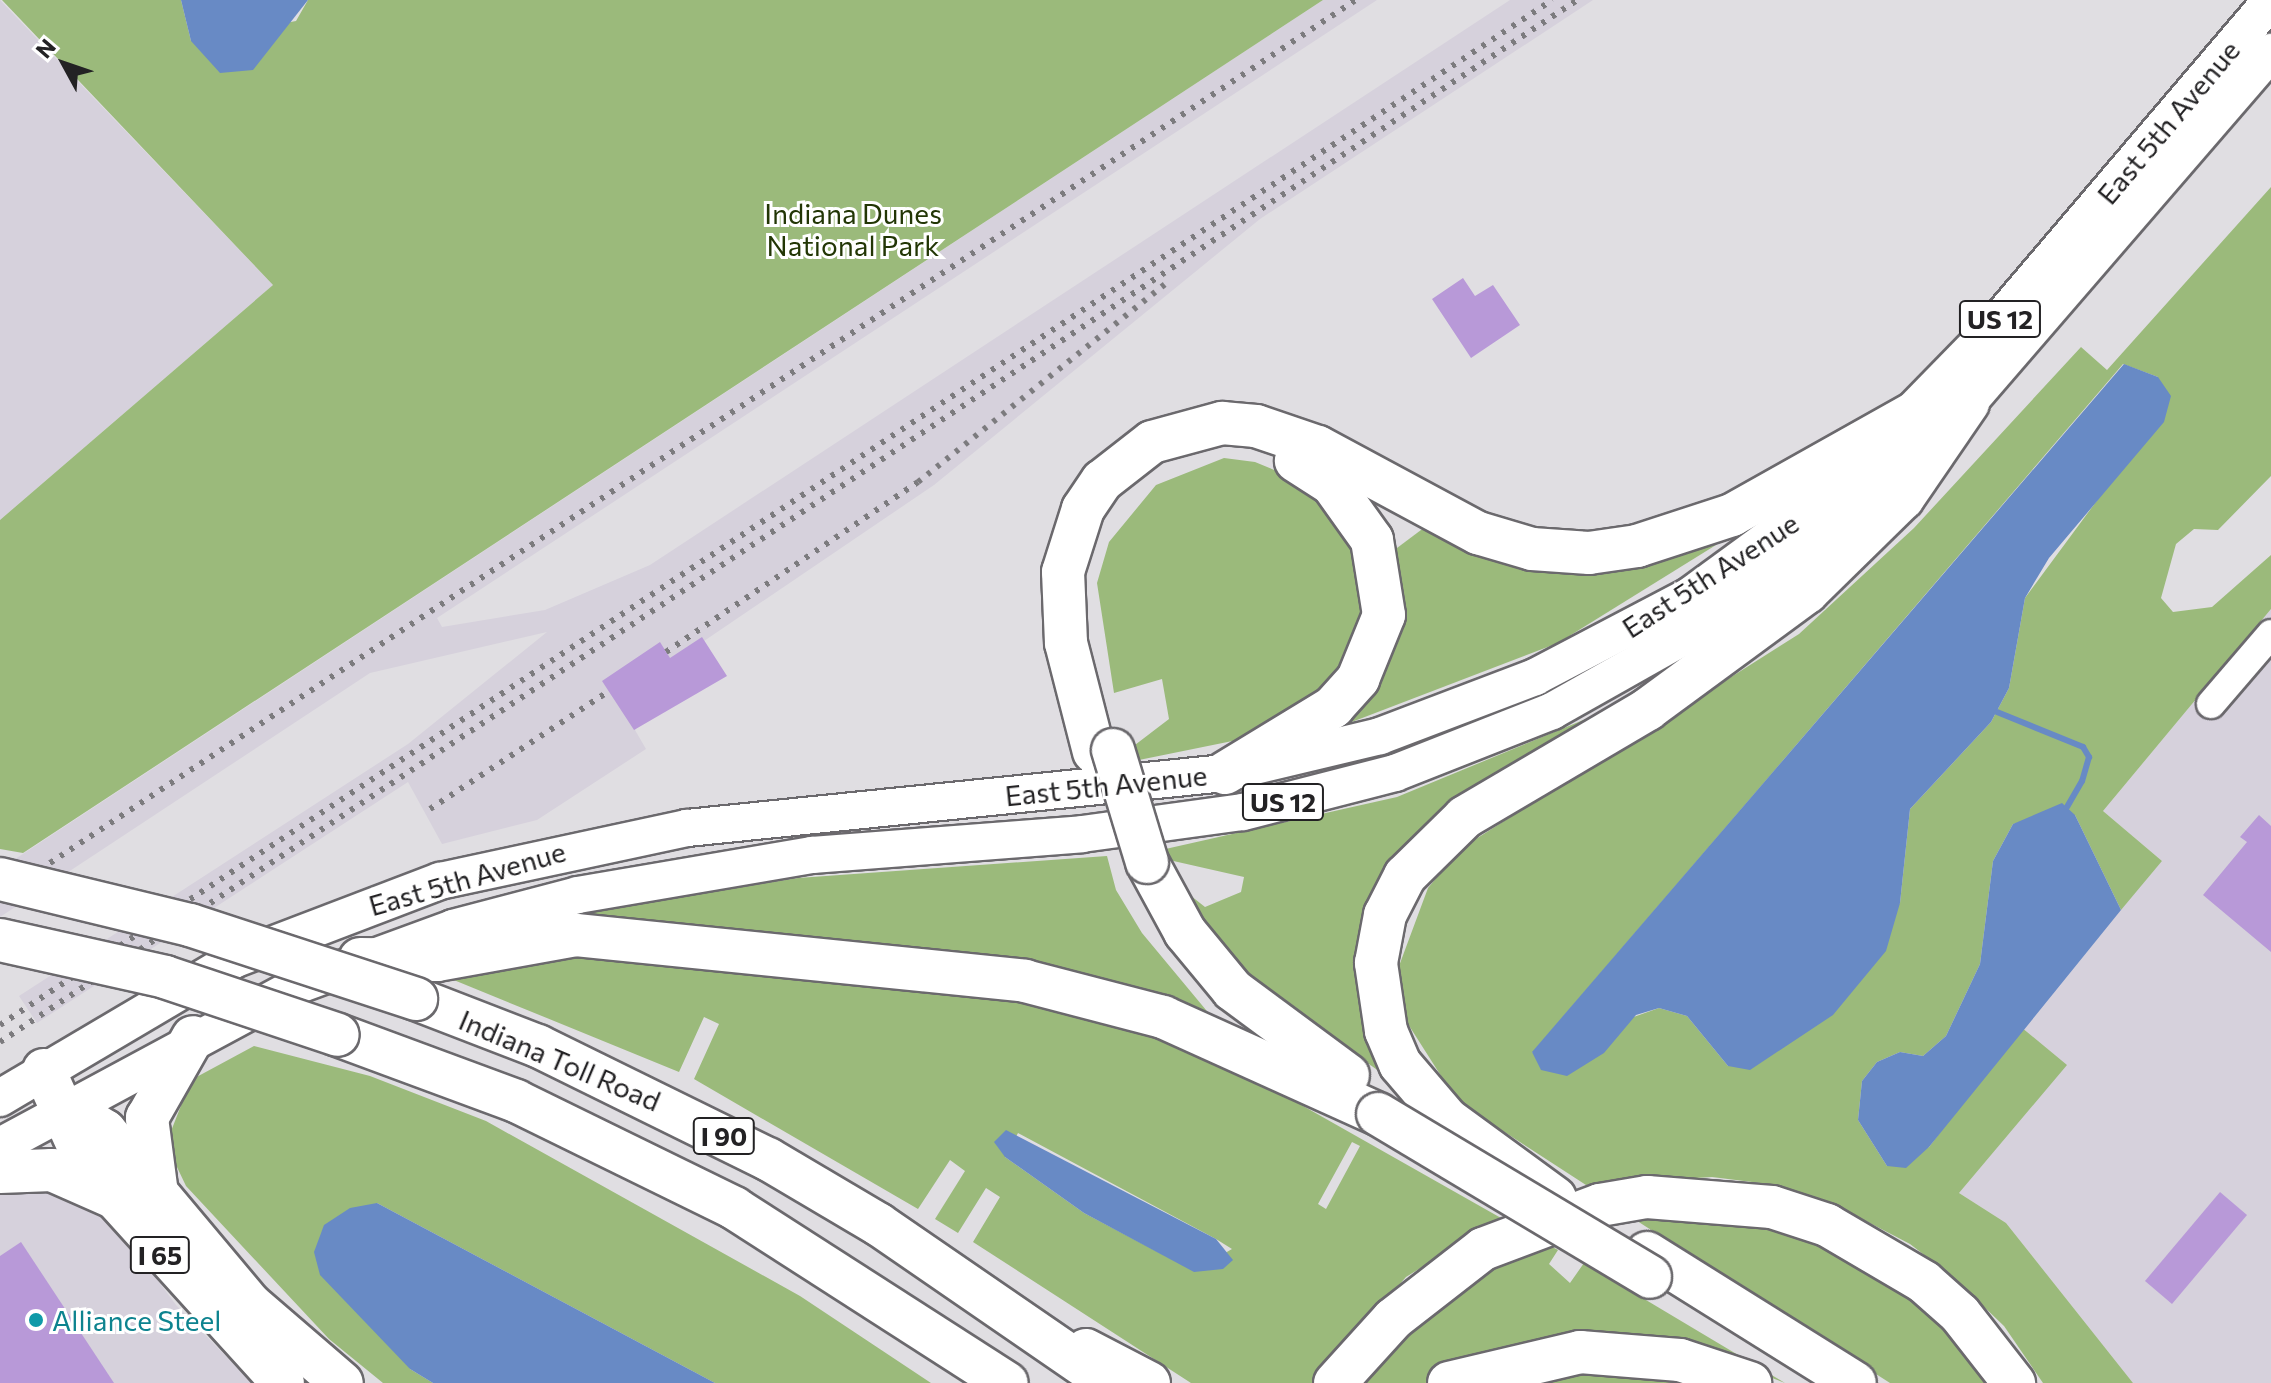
<!DOCTYPE html>
<html>
<head>
<meta charset="utf-8">
<style>
  body { margin:0 }
  #map { position:relative; width:2271px; height:1383px; overflow:hidden; background:#e0dee2; font-family:Commissioner,sans-serif }
  div>[style] { position:absolute }
  [style*='--x'] { left:calc(var(--x)*1px); top:calc(var(--y)*1px); width:calc(var(--w)*1px); rotate:calc(var(--a)*1deg) }
  .built>* { inset:0; background:#d6d1dc }
  .green>* { inset:0; background:#9bba7b }
  .water>* { inset:0; background:#688ac5 }
  .stream>* { height:6px; margin:-3px; padding:0 3px; transform-origin:3px; border-radius:3px; background:#688ac5 }
  .building>* { inset:0; background:#b899d8 }
  .roads { filter:drop-shadow(2px 0 #6b696d) drop-shadow(-2px 0 #6b696d) drop-shadow(0 2px #6b696d) drop-shadow(0 -2px #6b696d) }
  .minor>* { height:28px; margin:-14px; padding:0 14px; transform-origin:14px; border-radius:14px; background:#fff }
  .major>* { height:36px; margin:-18px; padding:0 18px; transform-origin:18px; border-radius:18px; background:#fff }
  .highway>* { height:42px; margin:-21px; padding:0 21px; transform-origin:21px; border-radius:21px; background:#fff }
  .rail>* { height:6px; margin-top:-3px; transform-origin:0; background:repeating-linear-gradient(90deg,#7c7b7e 0 4px,transparent 0 12px) }
  .bridges { filter:drop-shadow(2px 0 #6b696d) drop-shadow(-2px 0 #6b696d) drop-shadow(0 2px #6b696d) drop-shadow(0 -2px #6b696d) }
  .highway-bridge>* { height:42px; margin:-21px; padding:0 21px; transform-origin:21px; border-radius:21px; background:#fff }
  .dots>* { width:22px; height:22px; translate:-50% -50%; box-sizing:border-box; border:4px solid #fff; border-radius:50% }
  span { translate:-50% -50%; white-space:nowrap; text-align:center; line-height:1.15; -webkit-text-stroke:6px #fff; paint-order:stroke }
  .shield-label span { padding:2px 6px; background:#fff; border:2px solid; border-radius:6px; -webkit-text-stroke-width:0 }
  .shield-label { font-size:26px; color:#232224; font-weight:700 }
  .street-label { font-size:28px; color:#232224 }
  .park-label { font-size:28px; color:#223605 }
  .culture-label { font-size:28px; color:#0d838f }
  .left { translate:0 -50%; text-align:left }
  .north { position:absolute; left:24px; top:24px; width:80px; height:80px; -webkit-text-stroke:6px #fff; paint-order:stroke; rotate:310deg; font-size:22px; font-weight:700; line-height:32px; text-align:center; color:#232224 }
  .north::after { content:''; display:block; margin:auto; width:28px; height:36px; background:#232224; clip-path:polygon(50% 0,100% 100%,50% 72%,0 100%) }
</style>
</head>
<body>
<div id="map">
  <div class="built">
    <div style="clip-path:polygon(0 0,273px 285px,0 520px)"></div>
    <div style="clip-path:polygon(1323px 0,1377px 0,437px 618px,442px 627px,545px 610px,650px 565px,1510px 0,1593px 0,1260px 219px,934px 485px,704px 641px,635px 730px,646px 749px,537px 820px,442px 844px,408px 782px,37px 1023px,19px 996px,408px 744px,547px 632px,370px 673px,0 917px,0 869px)"></div>
    <div style="clip-path:polygon(2271px 609px,2271px 1383px,2133px 1383px,2006px 1223px,1959px 1193px,2066px 1065px,2021px 1027px,2162px 861px,2103px 811px)"></div>
    <div style="clip-path:polygon(33px 1182px,110px 1216px,176px 1305px,252px 1383px,0 1383px,0 1191px)"></div>
  </div>
  <div class="green">
    <div style="clip-path:polygon(2px 0,181px 0,191px 41px,296px 21px,308px 0,1323px 0,23px 853px,0 849px,0 520px,273px 285px)"></div>
    <div style="clip-path:polygon(evenodd,2271px 187px,2271px 476px,2218px 530px,2194px 529px,2176px 544px,2161px 598px,2173px 612px,2212px 607px,2271px 555px,2271px 609px,2103px 811px,2162px 861px,2121px 910px,2075px 815px,2013px 824px,1993px 861px,1980px 964px,1946px 1036px,1923px 1056px,1900px 1052px,1877px 1062px,1862px 1081px,1858px 1120px,1887px 1166px,1929px 1147px,2021px 1027px,2067px 1065px,1959px 1193px,2006px 1223px,2133px 1383px,2043px 1383px,2004px 1326px,1954px 1278px,1910px 1244px,1843px 1209px,1768px 1184px,1712px 1177px,1586px 1185px,1457px 1101px,1408px 1024px,1399px 966px,1428px 888px,1460px 849px,1799px 634px,1914px 528px,2081px 347px,2107px 370px,2271px 187px,2123px 364px,2158px 377px,2104px 491px,2025px 598px,2009px 688px,1991px 722px,1910px 809px,1900px 903px,1728px 1066px,1687px 1016px,1659px 1008px,1532px 1053px,2123px 364px)"></div>
    <div style="clip-path:polygon(1224px 458px,1255px 462px,1315px 487px,1354px 539px,1370px 603px,1348px 670px,1262px 735px,1134px 761px,1131px 748px,1169px 719px,1162px 679px,1114px 693px,1097px 583px,1109px 542px,1156px 485px)"></div>
    <div style="clip-path:polygon(1425px 527px,1707px 544px,1716px 545px,1558px 643px,1323px 733px,1393px 551px)"></div>
    <div style="clip-path:polygon(1693px 660px,1380px 908px,1397px 1084px,1248px 978px,1212px 938px,1186px 892px,1205px 907px,1241px 892px,1244px 877px,1169px 860px,1161px 850px,1397px 797px,1593px 716px)"></div>
    <div style="clip-path:polygon(1107px 856px,1116px 890px,1142px 933px,1211px 1016px,577px 921px,583px 913px,798px 878px)"></div>
    <div style="clip-path:polygon(evenodd,576px 954px,1027px 999px,1197px 1046px,1501px 1218px,1406px 1277px,1312px 1383px,1191px 1383px,973px 1242px,1000px 1197px,986px 1188px,958px 1233px,935px 1219px,965px 1171px,950px 1160px,918px 1209px,694px 1079px,719px 1024px,704px 1017px,679px 1072px,444px 976px,576px 954px,1018px 1133px,1216px 1239px,1232px 1249px,1194px 1271px,1084px 1213px,1005px 1157px,1018px 1133px,576px 954px,1352px 1142px,1360px 1146px,1326px 1209px,1318px 1204px,1352px 1142px)"></div>
    <div style="clip-path:polygon(254px 1046px,370px 1076px,486px 1121px,800px 1296px,931px 1383px,715px 1383px,377px 1203px,410px 1369px,433px 1383px,383px 1383px,329px 1339px,186px 1186px,166px 1144px,191px 1080px)"></div>
    <div style="clip-path:polygon(1620px 1210px,1774px 1219px,1912px 1283px,2002px 1383px,1890px 1383px)"></div>
    <div style="clip-path:polygon(1537px 1239px,1558px 1250px,1549px 1264px,1570px 1283px,1584px 1263px,1785px 1383px,1706px 1353px,1425px 1383px,1354px 1383px,1410px 1319px)"></div>
    <div style="clip-path:polygon(1568px 1371px,1703px 1383px,1502px 1383px)"></div>
  </div>
  <div class="water">
    <div style="clip-path:polygon(181px 0,308px 0,253px 70px,220px 73px,191px 41px)"></div>
    <div style="clip-path:polygon(2124px 364px,2158px 377px,2171px 396px,2164px 422px,2049px 558px,2025px 598px,2009px 688px,1991px 722px,1910px 809px,1900px 903px,1886px 951px,1833px 1015px,1750px 1070px,1728px 1066px,1687px 1016px,1659px 1008px,1636px 1015px,1604px 1053px,1567px 1076px,1541px 1070px,1532px 1052px)"></div>
    <div style="clip-path:polygon(2062px 803px,2075px 815px,2121px 910px,1929px 1147px,1906px 1168px,1887px 1166px,1858px 1120px,1862px 1081px,1877px 1062px,1900px 1052px,1923px 1056px,1946px 1036px,1980px 964px,1993px 861px,2013px 824px)"></div>
    <div style="clip-path:polygon(1006px 1130px,1216px 1239px,1233px 1260px,1223px 1269px,1194px 1272px,1084px 1213px,1005px 1157px,994px 1142px)"></div>
    <div style="clip-path:polygon(377px 1203px,715px 1383px,433px 1383px,410px 1369px,320px 1275px,314px 1252px,324px 1225px,350px 1208px)"></div>
  </div>
  <div class="stream">
    <div style="--x:1997;--y:712;--w:93;--a:22.1"></div>
    <div style="--x:2083;--y:747;--w:12;--a:59"></div>
    <div style="--x:2089;--y:757;--w:25;--a:106"></div>
    <div style="--x:2082;--y:781;--w:30;--a:120"></div>
  </div>
  <div class="building">
    <div style="clip-path:polygon(1463px 278px,1475px 296px,1493px 285px,1520px 325px,1471px 358px,1432px 299px)"></div>
    <div style="clip-path:polygon(702px 637px,727px 676px,634px 730px,602px 681px,660px 642px,670px 658px)"></div>
    <div style="clip-path:polygon(2259px 815px,2271px 826px,2271px 952px,2203px 895px,2247px 842px,2240px 837px)"></div>
    <div style="clip-path:polygon(2220px 1192px,2247px 1215px,2172px 1304px,2145px 1281px)"></div>
    <div style="clip-path:polygon(21px 1242px,114px 1383px,0 1383px,0 1256px)"></div>
  </div>
  <div class="roads">
    <div class="minor">
      <div style="--x:2211;--y:704;--w:92;--a:-49.4"></div>
    </div>
    <div class="major">
      <div style="--x:0;--y:1098;--w:271;--a:-30.6"></div>
      <div style="--x:233;--y:960;--w:222;--a:-20.9"></div>
      <div style="--x:440;--y:881;--w:253;--a:-12.1"></div>
      <div style="--x:687;--y:828;--w:541;--a:-5.84"></div>
      <div style="--x:1225;--y:773;--w:159;--a:-13.4"></div>
      <div style="--x:1380;--y:736;--w:166;--a:-20.8"></div>
      <div style="--x:1535;--y:677;--w:176;--a:-27.7"></div>
      <div style="--x:1691;--y:595;--w:181;--a:-36.2"></div>
      <div style="--x:1837;--y:488;--w:216;--a:-45.7"></div>
      <div style="--x:1988;--y:333;--w:436;--a:-49.6"></div>
      <div style="--x:0;--y:1146;--w:342;--a:-28.3"></div>
      <div style="--x:301;--y:984;--w:162;--a:-20.2"></div>
      <div style="--x:453;--y:928;--w:129;--a:-14.8"></div>
      <div style="--x:578;--y:895;--w:237;--a:-9.7"></div>
      <div style="--x:812;--y:855;--w:271;--a:-4.4"></div>
      <div style="--x:1082;--y:834;--w:162;--a:-7.8"></div>
      <div style="--x:1243;--y:812;--w:157;--a:-14.4"></div>
      <div style="--x:1395;--y:773;--w:169;--a:-21.5"></div>
      <div style="--x:1552;--y:711;--w:192;--a:-29.4"></div>
      <div style="--x:1719;--y:617;--w:187;--a:-37.8"></div>
      <div style="--x:1867;--y:502;--w:141;--a:-44.4"></div>
      <div style="--x:1968;--y:403;--w:464;--a:-49.2"></div>
    </div>
    <div class="highway">
      <div style="--x:1094;--y:752;--w:113;--a:-104.4"></div>
      <div style="--x:1066;--y:643;--w:71;--a:-92.4"></div>
      <div style="--x:1063;--y:572;--w:66;--a:-72.4"></div>
      <div style="--x:1083;--y:509;--w:34;--a:-56"></div>
      <div style="--x:1102;--y:481;--w:63;--a:-38"></div>
      <div style="--x:1152;--y:442;--w:73;--a:-15.2"></div>
      <div style="--x:1222;--y:423;--w:34;--a:5"></div>
      <div style="--x:1256;--y:426;--w:65;--a:18.7"></div>
      <div style="--x:1318;--y:447;--w:182;--a:28.3"></div>
      <div style="--x:1478;--y:533;--w:56;--a:16.5"></div>
      <div style="--x:1532;--y:549;--w:57;--a:4"></div>
      <div style="--x:1589;--y:553;--w:49;--a:-8.3"></div>
      <div style="--x:1637;--y:546;--w:100;--a:-18.1"></div>
      <div style="--x:1732;--y:515;--w:212;--a:-29.3"></div>
      <div style="--x:1225;--y:773;--w:127;--a:-31.4"></div>
      <div style="--x:1333;--y:707;--w:38;--a:-48"></div>
      <div style="--x:1358;--y:679;--w:69;--a:-67.9"></div>
      <div style="--x:1384;--y:615;--w:76;--a:-99.1"></div>
      <div style="--x:1372;--y:540;--w:69;--a:-125.5"></div>
      <div style="--x:1332;--y:484;--w:43;--a:-147.4"></div>
      <div style="--x:1147;--y:862;--w:80;--a:61.5"></div>
      <div style="--x:1185;--y:932;--w:75;--a:50.4"></div>
      <div style="--x:1233;--y:990;--w:143;--a:36.5"></div>
      <div style="--x:360;--y:959;--w:77;--a:0.7"></div>
      <div style="--x:437;--y:960;--w:141;--a:-10.2"></div>
      <div style="--x:576;--y:935;--w:451;--a:5.8"></div>
      <div style="--x:1025;--y:981;--w:143;--a:14.6"></div>
      <div style="--x:1163;--y:1017;--w:236;--a:24.3"></div>
      <div style="--x:416;--y:999;--w:131;--a:21.1"></div>
      <div style="--x:538;--y:1046;--w:256;--a:26.2"></div>
      <div style="--x:768;--y:1159;--w:128;--a:30.6"></div>
      <div style="--x:878;--y:1224;--w:280;--a:34.5"></div>
      <div style="--x:338;--y:1035;--w:190;--a:20.3"></div>
      <div style="--x:516;--y:1101;--w:243;--a:26.1"></div>
      <div style="--x:734;--y:1208;--w:324;--a:32.7"></div>
      <div style="--x:44;--y:1070;--w:88;--a:65.8"></div>
      <div style="--x:80;--y:1150;--w:59;--a:53.9"></div>
      <div style="--x:115;--y:1198;--w:250;--a:47.8"></div>
      <div style="--x:66;--y:1107;--w:46;--a:31.6"></div>
      <div style="--x:105;--y:1131;--w:226;--a:50"></div>
      <div style="--x:250;--y:1304;--w:121;--a:40.7"></div>
      <div style="--x:0;--y:1172;--w:52;--a:-2.2"></div>
      <div style="--x:52;--y:1170;--w:67;--a:23.9"></div>
      <div style="--x:157;--y:1194;--w:77;--a:-97.5"></div>
      <div style="--x:147;--y:1118;--w:93;--a:-60.4"></div>
      <div style="--x:1555;--y:1198;--w:134;--a:-143.8"></div>
      <div style="--x:1447;--y:1119;--w:72;--a:-130.5"></div>
      <div style="--x:1400;--y:1064;--w:36;--a:-113"></div>
      <div style="--x:1386;--y:1031;--w:69;--a:-98.4"></div>
      <div style="--x:1376;--y:963;--w:49;--a:-79.4"></div>
      <div style="--x:1385;--y:915;--w:44;--a:-62.9"></div>
      <div style="--x:1405;--y:876;--w:84;--a:-44.5"></div>
      <div style="--x:1465;--y:817;--w:212;--a:-30.5"></div>
      <div style="--x:1648;--y:709;--w:197;--a:-36.3"></div>
      <div style="--x:1807;--y:592;--w:134;--a:-44.4"></div>
      <div style="--x:1903;--y:498;--w:115;--a:-55.6"></div>
      <div style="--x:1647;--y:1253;--w:245;--a:32"></div>
      <div style="--x:1086;--y:1350;--w:71;--a:27.6"></div>
      <div style="--x:1335;--y:1383;--w:86;--a:-47.8"></div>
      <div style="--x:1393;--y:1319;--w:114;--a:-37.9"></div>
      <div style="--x:1483;--y:1249;--w:125;--a:-20.6"></div>
      <div style="--x:1600;--y:1205;--w:48;--a:-9.7"></div>
      <div style="--x:1647;--y:1197;--w:125;--a:4.6"></div>
      <div style="--x:1772;--y:1207;--w:58;--a:18.1"></div>
      <div style="--x:1827;--y:1225;--w:113;--a:30.4"></div>
      <div style="--x:1924;--y:1282;--w:48;--a:41.6"></div>
      <div style="--x:1960;--y:1314;--w:88;--a:52"></div>
      <div style="--x:1449;--y:1383;--w:135;--a:-13.3"></div>
      <div style="--x:1580;--y:1352;--w:100;--a:4.6"></div>
      <div style="--x:1680;--y:1360;--w:74;--a:18.2"></div>
    </div>
  </div>
  <div class="rail">
    <div style="--x:666;--y:652;--w:304;--a:-34"></div>
    <div style="--x:918;--y:482;--w:317;--a:-38.7"></div>
    <div style="--x:430;--y:809;--w:214;--a:-33.4"></div>
    <div style="--x:0;--y:896;--w:1625;--a:-33.46"></div>
    <div style="--x:0;--y:1025;--w:1860;--a:-33.44"></div>
    <div style="--x:0;--y:1042;--w:1890;--a:-33.45"></div>
  </div>
  <div class="bridges">
    <div class="highway-bridge">
      <div style="--x:1113;--y:750;--w:117;--a:73.1"></div>
      <div style="--x:0;--y:879;--w:195;--a:13.6"></div>
      <div style="--x:190;--y:925;--w:238;--a:18.1"></div>
      <div style="--x:0;--y:940;--w:169;--a:12.6"></div>
      <div style="--x:165;--y:977;--w:182;--a:18.5"></div>
      <div style="--x:1378;--y:1114;--w:317;--a:30.9"></div>
    </div>
  </div>
  <div class="dots">
    <div style="left:36px;top:1320px;background:#0f9aa8"></div>
  </div>
  <div class="shield-label">
    <span style="left:2000px;top:319px">US 12</span>
    <span style="left:1283px;top:802px">US 12</span>
    <span style="left:724px;top:1136px">I 90</span>
    <span style="left:160px;top:1255px">I 65</span>
  </div>
  <div class="street-label">
    <span style="left:2168px;top:122px;rotate:-50deg">East 5th Avenue</span>
    <span style="left:1710px;top:575px;rotate:-33deg">East 5th Avenue</span>
    <span style="left:1106px;top:785px;rotate:-6deg">East 5th Avenue</span>
    <span style="left:467px;top:878px;rotate:-16deg">East 5th Avenue</span>
    <span style="left:560px;top:1060px;rotate:23deg">Indiana Toll Road</span>
  </div>
  <div class="park-label">
    <span style="left:853px;top:229px">Indiana Dunes<br>National Park</span>
  </div>
  <div class="culture-label">
    <span class="left" style="left:52px;top:1320px">Alliance Steel</span>
  </div>
  <div class="north">N</div>
</div>
</body>
</html>
